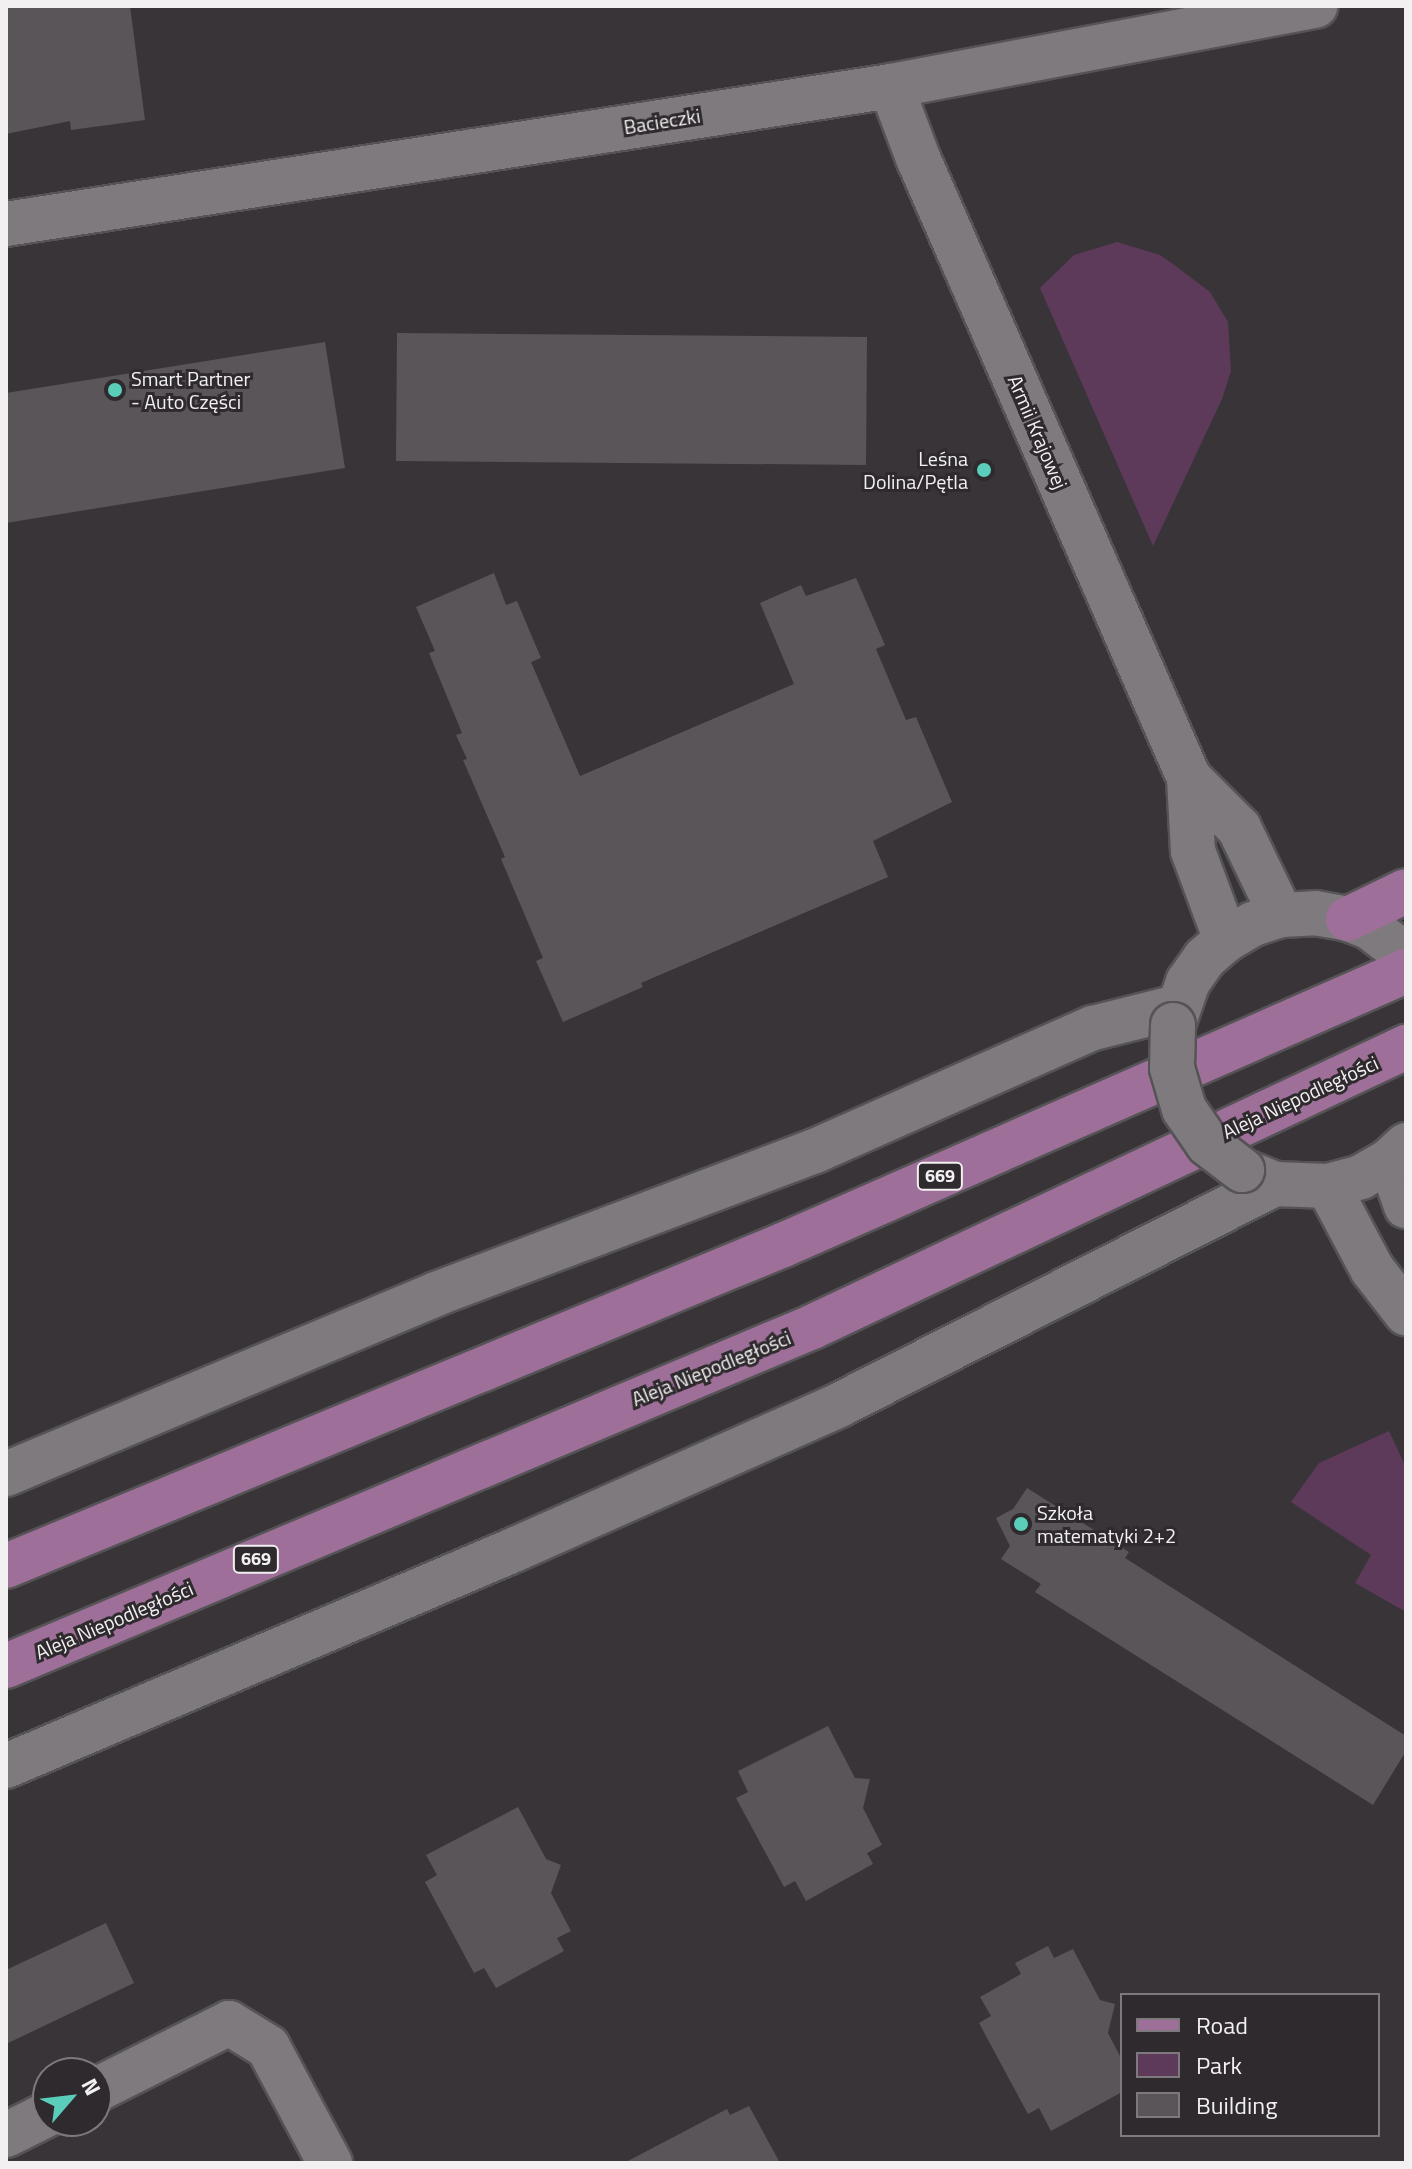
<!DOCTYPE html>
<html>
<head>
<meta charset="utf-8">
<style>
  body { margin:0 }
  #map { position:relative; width:1412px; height:2169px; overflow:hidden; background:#383438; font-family:"Titillium Web",sans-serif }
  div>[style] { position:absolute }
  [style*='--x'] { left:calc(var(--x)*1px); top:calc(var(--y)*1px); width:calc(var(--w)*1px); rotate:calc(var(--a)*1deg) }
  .green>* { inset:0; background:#5e3a5a }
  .building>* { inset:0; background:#595558 }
  .roads { filter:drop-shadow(2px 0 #565356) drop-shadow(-2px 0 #565356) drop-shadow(0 2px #565356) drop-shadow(0 -2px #565356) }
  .minor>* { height:44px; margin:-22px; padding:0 22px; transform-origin:22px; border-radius:22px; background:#7e7a7e }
  .primary>* { height:44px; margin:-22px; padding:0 22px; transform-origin:22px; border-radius:22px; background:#9e7099 }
  .bridges { filter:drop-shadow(2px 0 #565356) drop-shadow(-2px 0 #565356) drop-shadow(0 2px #565356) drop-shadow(0 -2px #565356) }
  .minor-bridge>* { height:44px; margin:-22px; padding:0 22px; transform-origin:22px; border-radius:22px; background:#7e7a7e }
  .dots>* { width:22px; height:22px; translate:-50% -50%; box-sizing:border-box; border:4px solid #2e2a2d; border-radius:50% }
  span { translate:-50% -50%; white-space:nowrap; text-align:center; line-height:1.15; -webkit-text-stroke:6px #2e2a2d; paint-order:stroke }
  .shield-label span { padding:2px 6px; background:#2e2a2d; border:2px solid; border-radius:6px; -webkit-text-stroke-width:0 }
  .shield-label { font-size:18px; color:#f3f0f2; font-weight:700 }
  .street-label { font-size:20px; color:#f3f0f2 }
  .poi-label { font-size:20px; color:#f3f0f2 }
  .left { translate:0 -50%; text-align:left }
  .right { translate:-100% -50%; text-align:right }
  .frame { position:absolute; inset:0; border:8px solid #f3f0f2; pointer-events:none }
  .legend { position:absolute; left:1120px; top:1993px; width:260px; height:144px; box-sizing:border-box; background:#2e2a2d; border:2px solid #7d797c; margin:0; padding:10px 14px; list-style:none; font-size:24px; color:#f3f0f2 }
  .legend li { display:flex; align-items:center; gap:16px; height:40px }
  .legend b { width:40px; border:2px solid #7d797c }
  .north { position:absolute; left:32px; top:2057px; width:80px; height:80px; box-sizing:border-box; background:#2e2a2d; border:2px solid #7d797c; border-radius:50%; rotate:62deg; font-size:22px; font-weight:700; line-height:32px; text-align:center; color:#f3f0f2 }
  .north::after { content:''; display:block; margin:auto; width:28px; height:36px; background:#5bcebb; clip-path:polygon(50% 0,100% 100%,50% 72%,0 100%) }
</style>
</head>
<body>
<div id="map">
  <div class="green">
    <div style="clip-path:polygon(1117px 242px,1160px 255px,1173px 264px,1210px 292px,1228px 322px,1231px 371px,1222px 399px,1153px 546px,1040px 288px,1074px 255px)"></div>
    <div style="clip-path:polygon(1389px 1431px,1406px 1467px,1406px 1612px,1355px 1583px,1371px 1555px,1291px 1502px,1319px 1463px)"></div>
  </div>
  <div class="building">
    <div style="clip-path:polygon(6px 6px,130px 6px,145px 120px,71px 130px,70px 121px,6px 134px)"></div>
    <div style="clip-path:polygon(397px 333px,867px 337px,866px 465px,396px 461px)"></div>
    <div style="clip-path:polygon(325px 342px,345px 468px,6px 523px,6px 393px)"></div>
    <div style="clip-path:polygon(494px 573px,506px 605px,517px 601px,541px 658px,531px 662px,580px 776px,794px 684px,760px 603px,801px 585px,806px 596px,856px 578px,885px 645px,876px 649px,906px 720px,916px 717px,952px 802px,873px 841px,888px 877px,641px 983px,643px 987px,563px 1022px,536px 961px,543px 958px,501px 859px,505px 857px,463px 760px,467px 759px,456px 735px,462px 733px,429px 653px,435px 651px,416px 607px)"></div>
    <div style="clip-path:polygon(1027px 1488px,1129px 1552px,1125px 1558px,1406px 1736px,1406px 1751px,1373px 1805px,1035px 1592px,1041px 1584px,1001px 1559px,1010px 1546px,996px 1518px,1013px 1509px)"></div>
    <div style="clip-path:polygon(828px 1726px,855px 1778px,870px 1779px,863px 1808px,882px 1845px,867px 1853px,873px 1864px,806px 1901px,795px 1881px,784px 1887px,736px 1798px,748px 1792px,738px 1771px)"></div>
    <div style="clip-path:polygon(518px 1807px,546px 1859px,561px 1865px,551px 1893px,571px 1931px,557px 1938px,564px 1951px,496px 1988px,484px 1968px,474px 1973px,425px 1882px,437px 1875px,426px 1855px)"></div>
    <div style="clip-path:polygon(106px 1923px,134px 1983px,6px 2044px,6px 1970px)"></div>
    <div style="clip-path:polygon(1048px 1946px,1054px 1958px,1073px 1949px,1100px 2000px,1115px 2004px,1108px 2033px,1122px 2060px,1122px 2092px,1051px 2131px,1039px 2108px,1028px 2114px,979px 2023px,991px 2016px,980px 1997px,1021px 1974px,1015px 1963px)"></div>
    <div style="clip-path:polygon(749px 2106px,780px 2163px,624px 2163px,727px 2109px,730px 2115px)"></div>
  </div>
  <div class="roads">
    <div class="minor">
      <div style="--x:891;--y:86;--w:77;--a:69.4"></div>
      <div style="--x:918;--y:158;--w:677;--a:66.39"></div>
      <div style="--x:1189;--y:778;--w:73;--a:86.9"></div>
      <div style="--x:1193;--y:851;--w:95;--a:69.7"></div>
      <div style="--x:6;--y:224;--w:896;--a:-8.86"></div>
      <div style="--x:891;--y:86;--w:432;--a:-10.7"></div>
      <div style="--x:1189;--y:778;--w:71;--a:45"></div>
      <div style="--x:1239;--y:828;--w:97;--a:64.2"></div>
      <div style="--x:1173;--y:1025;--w:46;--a:-70.8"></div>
      <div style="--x:1188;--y:982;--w:29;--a:-55"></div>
      <div style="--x:1205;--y:958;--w:28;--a:-41"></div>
      <div style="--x:1226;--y:940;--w:31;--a:-31"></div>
      <div style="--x:1253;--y:924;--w:29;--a:-18"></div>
      <div style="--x:1281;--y:915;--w:34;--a:-3"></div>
      <div style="--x:1315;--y:913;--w:34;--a:10"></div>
      <div style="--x:1348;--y:919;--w:22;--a:21"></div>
      <div style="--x:1369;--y:927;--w:46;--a:37.1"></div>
      <div style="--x:1390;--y:1160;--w:49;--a:70.8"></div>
      <div style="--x:1248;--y:1173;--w:29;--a:22"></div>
      <div style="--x:1275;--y:1184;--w:53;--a:2.2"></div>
      <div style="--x:1328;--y:1186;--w:34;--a:-15"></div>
      <div style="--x:1361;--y:1177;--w:34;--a:-30"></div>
      <div style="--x:1390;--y:1160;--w:22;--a:-43"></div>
      <div style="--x:1328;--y:1186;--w:94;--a:62.1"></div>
      <div style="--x:1372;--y:1269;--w:56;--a:52.3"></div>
      <div style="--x:6;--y:1474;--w:466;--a:-22.7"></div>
      <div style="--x:436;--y:1294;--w:405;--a:-20.7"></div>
      <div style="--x:815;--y:1151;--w:304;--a:-23.9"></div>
      <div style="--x:1093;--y:1028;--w:87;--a:-14"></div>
      <div style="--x:6;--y:1766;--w:554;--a:-23.05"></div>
      <div style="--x:516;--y:1549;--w:354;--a:-24"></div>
      <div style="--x:839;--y:1405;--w:489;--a:-26.9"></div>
      <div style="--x:96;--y:2090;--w:149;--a:-26.7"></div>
      <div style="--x:229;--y:2023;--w:46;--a:31.6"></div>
      <div style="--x:268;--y:2047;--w:132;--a:61.9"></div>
      <div style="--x:6;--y:2135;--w:47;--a:-26.6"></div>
    </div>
    <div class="primary">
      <div style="--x:1348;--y:919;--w:64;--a:-25.8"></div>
      <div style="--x:6;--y:1566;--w:841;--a:-22.45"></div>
      <div style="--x:783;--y:1245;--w:681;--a:-23.74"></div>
      <div style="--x:6;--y:1666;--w:874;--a:-22.81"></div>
      <div style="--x:812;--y:1327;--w:657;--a:-25.24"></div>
    </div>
  </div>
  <div class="bridges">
    <div class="minor-bridge">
      <div style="--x:1173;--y:1025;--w:43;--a:91.3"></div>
      <div style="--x:1172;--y:1068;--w:43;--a:73.7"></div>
      <div style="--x:1184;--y:1109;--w:42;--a:55.6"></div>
      <div style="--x:1208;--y:1144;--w:43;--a:37.4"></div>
    </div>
  </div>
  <div class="dots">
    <div style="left:115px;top:390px;background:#5bcebb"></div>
    <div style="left:984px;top:470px;background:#5bcebb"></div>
    <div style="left:1021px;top:1524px;background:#5bcebb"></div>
  </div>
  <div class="shield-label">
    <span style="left:940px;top:1176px">669</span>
    <span style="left:256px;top:1559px">669</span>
  </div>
  <div class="street-label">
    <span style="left:662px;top:121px;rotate:-9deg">Bacieczki</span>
    <span style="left:1038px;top:432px;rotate:67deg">Armii Krajowej</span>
    <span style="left:1300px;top:1097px;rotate:-25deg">Aleja Niepodległości</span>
    <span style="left:711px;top:1368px;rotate:-22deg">Aleja Niepodległości</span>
    <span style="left:114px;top:1620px;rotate:-23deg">Aleja Niepodległości</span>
  </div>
  <div class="poi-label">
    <span class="left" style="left:131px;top:390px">Smart Partner<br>- Auto Części</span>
    <span class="right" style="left:968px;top:470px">Leśna<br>Dolina/Pętla</span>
    <span class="left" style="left:1037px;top:1524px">Szkoła<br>matematyki 2+2</span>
  </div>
  <div class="frame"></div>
  <ul class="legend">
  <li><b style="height:10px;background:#9e7099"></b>Road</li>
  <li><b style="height:22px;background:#5e3a5a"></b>Park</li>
  <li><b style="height:22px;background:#595558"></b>Building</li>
  </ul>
  <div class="north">N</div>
</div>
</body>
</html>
